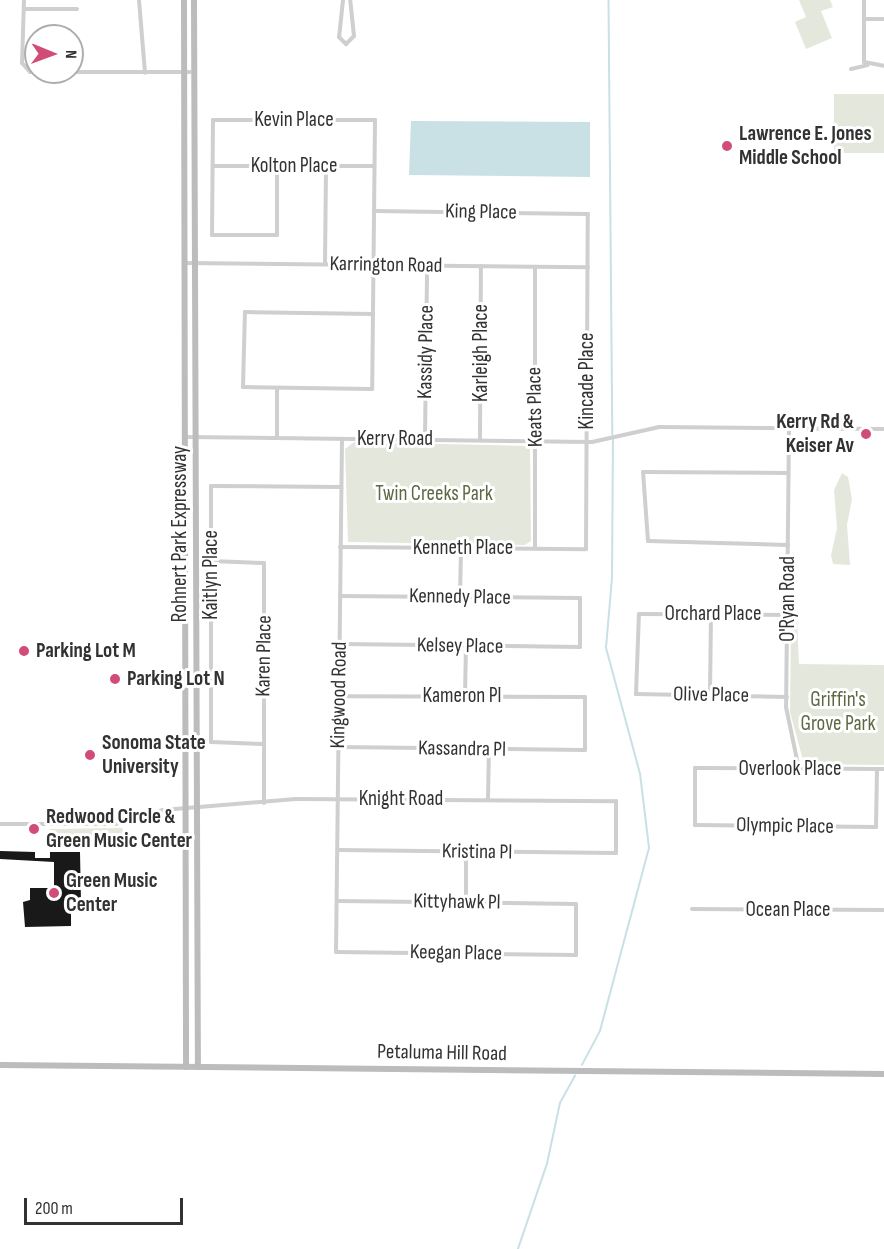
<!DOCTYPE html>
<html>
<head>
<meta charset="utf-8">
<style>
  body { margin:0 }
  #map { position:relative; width:884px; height:1249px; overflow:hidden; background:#fff; font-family:"Sofia Sans Condensed",sans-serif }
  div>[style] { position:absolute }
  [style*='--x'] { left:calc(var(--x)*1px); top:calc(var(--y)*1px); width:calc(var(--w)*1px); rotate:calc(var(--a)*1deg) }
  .green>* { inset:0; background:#e4e8dc }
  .water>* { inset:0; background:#c9e0e4 }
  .stream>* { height:1.5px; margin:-0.75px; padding:0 0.75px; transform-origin:0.75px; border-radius:0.75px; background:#c9e0e4 }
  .building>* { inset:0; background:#191919 }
  .minor>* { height:4px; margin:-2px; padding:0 2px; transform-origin:2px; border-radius:2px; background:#cfcfcf }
  .secondary>* { height:6px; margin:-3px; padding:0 3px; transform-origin:3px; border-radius:3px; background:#bcbcbc }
  .dots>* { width:16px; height:16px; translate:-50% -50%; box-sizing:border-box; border:3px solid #fff; border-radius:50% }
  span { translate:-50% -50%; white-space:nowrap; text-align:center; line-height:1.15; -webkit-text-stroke:6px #fff; paint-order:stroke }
  .street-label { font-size:21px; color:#323232 }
  .poi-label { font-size:21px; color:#323232; font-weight:700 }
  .left { translate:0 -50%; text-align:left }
  .right { translate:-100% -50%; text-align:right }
  .park-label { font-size:21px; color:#5e6944 }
  .north { position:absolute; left:24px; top:24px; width:60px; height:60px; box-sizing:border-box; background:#fff; border:2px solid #adadad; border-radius:50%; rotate:91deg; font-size:16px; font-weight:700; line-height:24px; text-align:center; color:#323232 }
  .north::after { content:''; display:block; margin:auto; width:21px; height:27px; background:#d14c76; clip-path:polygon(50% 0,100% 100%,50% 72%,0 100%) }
  .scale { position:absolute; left:24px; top:1198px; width:159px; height:27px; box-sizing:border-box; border:3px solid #323232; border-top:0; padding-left:8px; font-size:18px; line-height:21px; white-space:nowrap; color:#323232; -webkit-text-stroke:4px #fff; paint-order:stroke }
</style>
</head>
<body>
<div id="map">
  <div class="green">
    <div style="clip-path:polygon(799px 0,830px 0,833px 7px,821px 11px,832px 38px,806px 49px,795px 22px,806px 17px)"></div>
    <div style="clip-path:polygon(834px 94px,884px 94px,884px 153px,834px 153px)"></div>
    <div style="clip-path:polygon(354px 442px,530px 446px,531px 541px,525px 545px,348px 542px,345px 449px)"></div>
    <div style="clip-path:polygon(842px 473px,848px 477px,852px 499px,847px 525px,850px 565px,833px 564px,831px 555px,837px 528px,834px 490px)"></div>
    <div style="clip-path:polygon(791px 619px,797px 619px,799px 664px,884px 665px,884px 765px,804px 764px,790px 712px)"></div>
    <div style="clip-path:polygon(122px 828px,125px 837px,50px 835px,50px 829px)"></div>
  </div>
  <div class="water">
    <div style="clip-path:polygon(411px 121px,590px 122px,590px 177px,409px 175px)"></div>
  </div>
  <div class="stream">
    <div style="--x:609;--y:0;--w:435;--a:89.5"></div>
    <div style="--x:582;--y:1065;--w:38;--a:-62"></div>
    <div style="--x:600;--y:1031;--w:189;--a:-75"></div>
    <div style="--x:649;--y:848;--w:75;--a:-96.9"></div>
    <div style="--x:640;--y:774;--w:131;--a:-105.1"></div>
    <div style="--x:606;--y:648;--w:70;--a:-85.1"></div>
    <div style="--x:612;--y:578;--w:138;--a:-89.6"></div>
    <div style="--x:518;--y:1249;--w:90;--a:-71.2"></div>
    <div style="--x:547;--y:1164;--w:62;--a:-78"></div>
    <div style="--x:560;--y:1103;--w:31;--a:-61"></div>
  </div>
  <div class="building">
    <div style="clip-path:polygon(0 851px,35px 852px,35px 858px,50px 858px,50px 852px,80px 852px,81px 902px,71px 902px,71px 926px,25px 927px,23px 902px,30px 900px,30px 888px,54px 888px,54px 862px,0 859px)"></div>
  </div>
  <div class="minor">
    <div style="--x:24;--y:0;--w:63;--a:91.8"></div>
    <div style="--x:22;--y:63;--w:12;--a:48"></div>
    <div style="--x:30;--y:72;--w:160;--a:0"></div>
    <div style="--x:139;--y:0;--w:73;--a:85.3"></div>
    <div style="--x:343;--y:0;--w:37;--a:96"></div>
    <div style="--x:339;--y:37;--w:10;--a:45"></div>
    <div style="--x:346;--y:44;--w:11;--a:-45"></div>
    <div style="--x:354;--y:36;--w:36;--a:-96"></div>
    <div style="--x:864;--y:0;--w:62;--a:90"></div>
    <div style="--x:864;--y:62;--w:20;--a:11"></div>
    <div style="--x:24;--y:9;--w:53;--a:0"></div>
    <div style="--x:864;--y:19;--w:20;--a:0"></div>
    <div style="--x:851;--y:69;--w:17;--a:-13"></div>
    <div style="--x:213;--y:166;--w:161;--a:0"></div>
    <div style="--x:277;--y:166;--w:69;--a:90"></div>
    <div style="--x:277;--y:235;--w:65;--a:180"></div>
    <div style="--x:212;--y:235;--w:115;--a:-89.5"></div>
    <div style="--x:213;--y:120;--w:162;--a:0"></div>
    <div style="--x:375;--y:120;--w:269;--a:90.6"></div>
    <div style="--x:372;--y:389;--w:129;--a:-179.1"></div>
    <div style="--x:243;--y:387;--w:75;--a:-88.5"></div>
    <div style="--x:245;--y:312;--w:128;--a:0.9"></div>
    <div style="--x:185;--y:263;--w:403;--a:0.6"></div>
    <div style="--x:325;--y:264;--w:98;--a:-89.4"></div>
    <div style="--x:789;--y:428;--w:279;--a:90.6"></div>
    <div style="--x:786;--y:707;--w:63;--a:78.2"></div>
    <div style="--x:185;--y:437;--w:407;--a:0.7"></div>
    <div style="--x:592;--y:442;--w:69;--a:-12.6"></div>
    <div style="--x:659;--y:427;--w:225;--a:0.5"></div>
    <div style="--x:277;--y:438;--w:50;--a:-90"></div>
    <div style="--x:425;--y:439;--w:173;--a:-89.3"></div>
    <div style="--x:480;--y:440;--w:174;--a:-89.7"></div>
    <div style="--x:788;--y:545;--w:140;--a:-178.4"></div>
    <div style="--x:648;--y:541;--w:69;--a:-94.1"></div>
    <div style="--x:643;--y:472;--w:145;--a:0.4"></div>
    <div style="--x:340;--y:547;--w:246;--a:0.5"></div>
    <div style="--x:586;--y:549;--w:335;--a:-89.7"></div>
    <div style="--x:588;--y:214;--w:214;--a:-179.2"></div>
    <div style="--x:535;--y:548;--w:281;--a:-90"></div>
    <div style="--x:211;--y:561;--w:53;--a:2.2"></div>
    <div style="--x:264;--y:563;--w:240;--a:90"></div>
    <div style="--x:460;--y:597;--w:49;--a:-88.8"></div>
    <div style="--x:340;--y:644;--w:240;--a:0.7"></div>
    <div style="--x:580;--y:647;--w:49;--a:-90"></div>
    <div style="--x:580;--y:598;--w:240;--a:-179.5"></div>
    <div style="--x:710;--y:695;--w:81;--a:-89.3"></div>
    <div style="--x:465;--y:696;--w:50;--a:-88.9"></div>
    <div style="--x:787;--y:697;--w:151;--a:-178.9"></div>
    <div style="--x:636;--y:694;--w:80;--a:-87.9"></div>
    <div style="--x:639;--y:614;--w:149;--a:0.4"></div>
    <div style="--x:263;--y:744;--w:52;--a:-177.8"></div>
    <div style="--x:211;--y:742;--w:256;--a:-90"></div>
    <div style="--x:211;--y:486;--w:130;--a:0.4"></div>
    <div style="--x:338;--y:747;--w:247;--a:0.7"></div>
    <div style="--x:585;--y:750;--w:53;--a:-90"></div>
    <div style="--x:585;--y:697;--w:245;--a:-179.8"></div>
    <div style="--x:877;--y:769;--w:58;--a:91"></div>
    <div style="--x:876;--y:827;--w:181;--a:-179.4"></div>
    <div style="--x:695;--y:825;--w:57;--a:-90"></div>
    <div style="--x:695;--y:768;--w:182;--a:0.3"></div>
    <div style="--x:877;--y:769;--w:7;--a:0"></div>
    <div style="--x:488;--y:799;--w:50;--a:-88.9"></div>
    <div style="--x:0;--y:824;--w:115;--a:0"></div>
    <div style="--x:115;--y:824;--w:50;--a:-16.3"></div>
    <div style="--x:163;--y:810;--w:133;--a:-4.7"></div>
    <div style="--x:296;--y:799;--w:320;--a:0.4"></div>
    <div style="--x:616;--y:801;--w:52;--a:90"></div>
    <div style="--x:616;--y:853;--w:278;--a:-179.4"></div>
    <div style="--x:337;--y:901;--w:239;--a:0.7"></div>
    <div style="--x:576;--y:904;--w:51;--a:90"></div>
    <div style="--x:576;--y:955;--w:240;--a:-179.3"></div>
    <div style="--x:336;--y:952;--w:513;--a:-89.33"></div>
    <div style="--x:466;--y:903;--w:51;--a:-90"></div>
    <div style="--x:692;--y:909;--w:192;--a:0.3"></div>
  </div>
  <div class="secondary">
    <div style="--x:184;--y:0;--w:1067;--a:89.89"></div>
    <div style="--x:194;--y:0;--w:1067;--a:89.79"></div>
    <div style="--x:0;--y:1065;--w:884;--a:0.58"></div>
  </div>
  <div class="dots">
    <div style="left:727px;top:146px;background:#d14c76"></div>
    <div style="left:866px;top:434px;background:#d14c76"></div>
    <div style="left:24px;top:651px;background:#d14c76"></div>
    <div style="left:115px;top:679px;background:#d14c76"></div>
    <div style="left:90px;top:755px;background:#d14c76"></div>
    <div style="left:34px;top:829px;background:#d14c76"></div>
    <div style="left:54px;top:893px;background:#d14c76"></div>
  </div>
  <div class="street-label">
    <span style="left:294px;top:120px">Kevin Place</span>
    <span style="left:294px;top:166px">Kolton Place</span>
    <span style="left:481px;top:212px;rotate:1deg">King Place</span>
    <span style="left:386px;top:265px;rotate:1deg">Karrington Road</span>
    <span style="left:426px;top:352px;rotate:-89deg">Kassidy Place</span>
    <span style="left:481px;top:353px;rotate:-90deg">Karleigh Place</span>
    <span style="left:587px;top:381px;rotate:-90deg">Kincade Place</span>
    <span style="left:535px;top:407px;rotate:-91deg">Keats Place</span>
    <span style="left:395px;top:439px">Kerry Road</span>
    <span style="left:180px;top:534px;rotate:-90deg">Rohnert Park Expressway</span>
    <span style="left:463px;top:548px">Kenneth Place</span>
    <span style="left:211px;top:575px;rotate:-90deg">Kaitlyn Place</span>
    <span style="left:460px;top:597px;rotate:1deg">Kennedy Place</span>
    <span style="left:788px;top:599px;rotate:-90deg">O'Ryan Road</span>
    <span style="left:713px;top:614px">Orchard Place</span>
    <span style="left:460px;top:646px;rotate:1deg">Kelsey Place</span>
    <span style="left:264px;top:656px;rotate:-89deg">Karen Place</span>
    <span style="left:339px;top:695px;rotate:-89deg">Kingwood Road</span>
    <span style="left:711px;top:695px;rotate:1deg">Olive Place</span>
    <span style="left:462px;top:696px">Kameron Pl</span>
    <span style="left:462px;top:749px;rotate:1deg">Kassandra Pl</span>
    <span style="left:790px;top:769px">Overlook Place</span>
    <span style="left:401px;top:799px">Knight Road</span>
    <span style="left:785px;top:826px;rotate:1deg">Olympic Place</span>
    <span style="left:477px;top:852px;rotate:1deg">Kristina Pl</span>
    <span style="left:457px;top:902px;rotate:1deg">Kittyhawk Pl</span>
    <span style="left:788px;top:910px">Ocean Place</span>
    <span style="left:456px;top:953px;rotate:1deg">Keegan Place</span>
    <span style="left:442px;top:1053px;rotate:1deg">Petaluma Hill Road</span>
  </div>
  <div class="poi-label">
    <span class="left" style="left:739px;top:146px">Lawrence E. Jones<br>Middle School</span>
    <span class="right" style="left:854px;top:434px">Kerry Rd &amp;<br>Keiser Av</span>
    <span class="left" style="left:36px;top:651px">Parking Lot M</span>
    <span class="left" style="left:127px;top:679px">Parking Lot N</span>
    <span class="left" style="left:102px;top:755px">Sonoma State<br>University</span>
    <span class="left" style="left:46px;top:829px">Redwood Circle &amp;<br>Green Music Center</span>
    <span class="left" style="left:66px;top:893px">Green Music<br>Center</span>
  </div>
  <div class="park-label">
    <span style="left:434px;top:494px">Twin Creeks Park</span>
    <span style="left:838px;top:712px">Griffin's<br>Grove Park</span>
  </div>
  <div class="north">N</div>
  <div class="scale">200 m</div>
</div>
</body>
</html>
